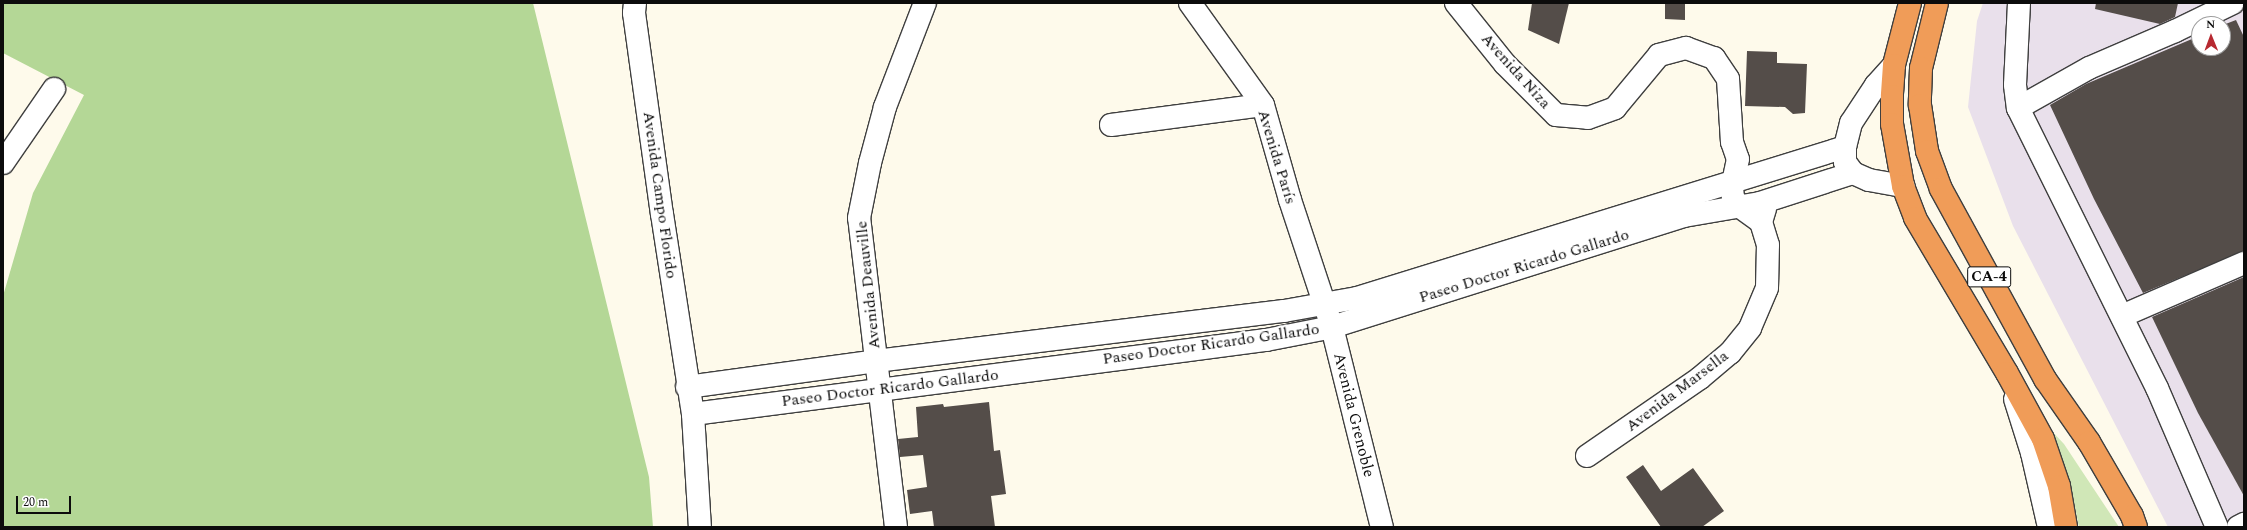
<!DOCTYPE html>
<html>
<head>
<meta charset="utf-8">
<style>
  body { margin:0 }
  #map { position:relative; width:2247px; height:530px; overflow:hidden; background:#fefaeb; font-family:Spectral,serif }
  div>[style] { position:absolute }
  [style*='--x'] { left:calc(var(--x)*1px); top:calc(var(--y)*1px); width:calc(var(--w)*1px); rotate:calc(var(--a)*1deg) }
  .industrial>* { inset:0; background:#e9e0eb }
  .green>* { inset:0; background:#d0e7b7 }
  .forest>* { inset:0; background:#b4d796 }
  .building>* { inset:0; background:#544d49 }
  .roads { filter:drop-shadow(1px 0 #3f3f3f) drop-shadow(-1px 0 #3f3f3f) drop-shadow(0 1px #3f3f3f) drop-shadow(0 -1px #3f3f3f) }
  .minor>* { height:22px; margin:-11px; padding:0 11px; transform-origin:11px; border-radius:11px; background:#fff }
  .highway>* { height:22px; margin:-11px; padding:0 11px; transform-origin:11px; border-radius:11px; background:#f09c58 }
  span { translate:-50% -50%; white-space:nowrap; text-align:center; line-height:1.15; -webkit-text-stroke:4px #fff; paint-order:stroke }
  .shield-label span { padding:1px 3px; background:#fff; border:1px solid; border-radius:3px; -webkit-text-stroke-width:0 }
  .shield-label { font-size:15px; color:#0c0c0c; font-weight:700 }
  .street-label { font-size:16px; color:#0c0c0c }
  .frame { position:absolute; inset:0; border:4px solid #0c0c0c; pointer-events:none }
  .north { position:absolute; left:2191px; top:16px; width:40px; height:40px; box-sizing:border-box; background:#fff; border:1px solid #9e9e9e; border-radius:50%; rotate:359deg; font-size:11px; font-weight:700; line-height:16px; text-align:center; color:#0c0c0c }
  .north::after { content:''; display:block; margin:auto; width:14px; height:18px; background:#b72931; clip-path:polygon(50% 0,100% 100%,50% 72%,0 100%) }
  .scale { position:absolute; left:16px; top:496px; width:55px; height:18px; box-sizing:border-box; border:2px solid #0c0c0c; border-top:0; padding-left:5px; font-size:12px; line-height:14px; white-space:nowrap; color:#0c0c0c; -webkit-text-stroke:3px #fff; paint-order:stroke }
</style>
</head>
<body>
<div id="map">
  <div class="industrial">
    <div style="clip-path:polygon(evenodd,1983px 3px,2244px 3px,2244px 527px,2168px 527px,2013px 226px,1968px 107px,1977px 21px,1983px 3px,2199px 24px,2223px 24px,2223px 48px,2199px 48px,2199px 24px)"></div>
  </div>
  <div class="green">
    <div style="clip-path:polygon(2049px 428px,2064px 444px,2119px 527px,2079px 527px,2071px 487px)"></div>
  </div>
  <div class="forest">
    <div style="clip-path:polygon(3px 3px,533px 3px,649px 477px,653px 527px,3px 527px,3px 296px,33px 193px,84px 95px,3px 53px)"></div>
  </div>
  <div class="building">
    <div style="clip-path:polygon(1532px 3px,1569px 3px,1559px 44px,1528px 30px)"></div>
    <div style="clip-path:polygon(1665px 3px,1685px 3px,1685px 20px,1665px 19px)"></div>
    <div style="clip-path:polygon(2096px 3px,2178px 3px,2175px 17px,2160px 24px,2095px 9px)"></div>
    <div style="clip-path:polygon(2236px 20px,2244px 37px,2244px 251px,2143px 293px,2094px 199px,2050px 105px,2086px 84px,2199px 36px,2199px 48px,2223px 48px,2223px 25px)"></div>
    <div style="clip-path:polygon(1747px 51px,1777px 52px,1777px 63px,1807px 64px,1805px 113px,1793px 114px,1785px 107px,1745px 106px)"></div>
    <div style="clip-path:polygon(2244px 277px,2244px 496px,2198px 413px,2152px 317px)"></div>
    <div style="clip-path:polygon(989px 402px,994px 451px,1000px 450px,1006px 494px,991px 496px,995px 527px,934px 527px,932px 511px,910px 514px,907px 490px,927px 487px,923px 455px,900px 457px,898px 439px,918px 437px,916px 407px,943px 404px,944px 407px)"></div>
    <div style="clip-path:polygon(1643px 465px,1661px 491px,1693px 468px,1724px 511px,1702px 527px,1661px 527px,1626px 477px)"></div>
  </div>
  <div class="roads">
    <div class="minor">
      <div style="--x:635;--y:3;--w:10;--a:96"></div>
      <div style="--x:634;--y:13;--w:203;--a:82.1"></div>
      <div style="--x:662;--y:214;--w:202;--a:81.2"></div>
      <div style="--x:693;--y:414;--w:113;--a:86.5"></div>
      <div style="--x:1190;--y:3;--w:125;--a:54.4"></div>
      <div style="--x:1263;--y:105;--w:99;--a:74.1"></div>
      <div style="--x:1290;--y:200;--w:134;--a:71.7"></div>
      <div style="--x:1332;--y:327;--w:206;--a:76"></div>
      <div style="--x:1456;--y:3;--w:78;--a:51.2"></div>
      <div style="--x:1505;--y:64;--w:72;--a:45"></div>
      <div style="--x:1556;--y:115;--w:32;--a:5"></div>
      <div style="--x:1588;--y:118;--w:29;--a:-20"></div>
      <div style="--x:1615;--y:108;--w:69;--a:-50.3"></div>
      <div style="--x:1659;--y:55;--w:28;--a:-15"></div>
      <div style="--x:1686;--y:48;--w:30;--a:20"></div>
      <div style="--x:1714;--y:58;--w:25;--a:56"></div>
      <div style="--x:1728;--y:79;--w:63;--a:86.4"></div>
      <div style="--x:1732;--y:142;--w:18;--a:71"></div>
      <div style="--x:1738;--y:159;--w:29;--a:102"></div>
      <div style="--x:1732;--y:187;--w:11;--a:85"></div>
      <div style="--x:1733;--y:198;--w:10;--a:53"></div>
      <div style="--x:1739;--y:206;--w:27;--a:36"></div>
      <div style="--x:2019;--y:3;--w:82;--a:92.8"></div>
      <div style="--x:2015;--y:85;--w:23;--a:83"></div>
      <div style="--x:2018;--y:108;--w:313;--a:63.6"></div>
      <div style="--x:2157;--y:388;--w:151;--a:66.7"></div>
      <div style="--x:1894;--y:65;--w:27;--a:132"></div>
      <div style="--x:1876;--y:85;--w:45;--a:123.3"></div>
      <div style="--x:1851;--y:123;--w:25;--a:104"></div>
      <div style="--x:1845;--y:147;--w:15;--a:90"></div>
      <div style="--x:1845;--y:162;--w:14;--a:54"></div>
      <div style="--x:1853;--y:173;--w:17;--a:24"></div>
      <div style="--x:1869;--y:180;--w:35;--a:10"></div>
      <div style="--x:2018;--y:108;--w:81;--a:-29.4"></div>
      <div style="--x:2089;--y:68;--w:94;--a:-23.3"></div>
      <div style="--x:2175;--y:31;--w:64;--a:-25.8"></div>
      <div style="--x:1111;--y:125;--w:153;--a:-7.5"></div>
      <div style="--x:3;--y:163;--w:90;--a:-55.4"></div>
      <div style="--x:2122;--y:316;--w:133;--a:-23.5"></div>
      <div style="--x:687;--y:387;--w:191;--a:-7.8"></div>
      <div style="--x:876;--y:361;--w:411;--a:-7"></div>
      <div style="--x:1284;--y:311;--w:74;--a:-10.1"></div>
      <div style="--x:1357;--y:298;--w:511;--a:-17.19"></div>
      <div style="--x:2015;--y:399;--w:57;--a:72.5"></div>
      <div style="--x:2032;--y:453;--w:76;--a:77.1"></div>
      <div style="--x:693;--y:414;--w:578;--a:-7.36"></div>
      <div style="--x:1266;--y:340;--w:67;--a:-11.1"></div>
      <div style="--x:1332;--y:327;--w:369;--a:-17.5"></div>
      <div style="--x:1684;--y:216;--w:77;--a:-9.7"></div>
      <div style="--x:1760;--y:203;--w:98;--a:-17.9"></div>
      <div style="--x:1587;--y:456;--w:137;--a:-34.6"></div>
      <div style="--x:1700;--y:378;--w:39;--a:-40"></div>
      <div style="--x:1730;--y:353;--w:32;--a:-51"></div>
      <div style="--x:1750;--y:328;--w:43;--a:-67"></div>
      <div style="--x:1767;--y:288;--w:43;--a:-88.7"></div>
      <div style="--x:1768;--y:245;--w:24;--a:-107"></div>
      <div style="--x:1761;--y:222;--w:14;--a:-73"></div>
      <div style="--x:896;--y:527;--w:311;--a:-96.8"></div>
      <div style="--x:859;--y:218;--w:56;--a:-78.7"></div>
      <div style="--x:870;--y:163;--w:58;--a:-75"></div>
      <div style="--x:885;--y:107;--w:111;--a:-69"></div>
      <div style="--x:2238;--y:527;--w:7;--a:-27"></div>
    </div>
    <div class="highway">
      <div style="--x:1910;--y:3;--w:64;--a:104.5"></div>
      <div style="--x:1894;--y:65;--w:31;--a:94"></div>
      <div style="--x:1892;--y:96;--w:28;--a:90"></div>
      <div style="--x:1892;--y:124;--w:63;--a:79.9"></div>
      <div style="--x:1903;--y:186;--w:34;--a:69"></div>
      <div style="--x:1915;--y:218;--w:180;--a:59.3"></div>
      <div style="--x:2007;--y:373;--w:75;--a:61.4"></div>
      <div style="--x:2043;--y:439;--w:50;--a:71.2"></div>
      <div style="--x:2059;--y:486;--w:42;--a:80.3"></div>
      <div style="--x:1937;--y:3;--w:67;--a:103.8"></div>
      <div style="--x:1921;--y:68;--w:37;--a:92"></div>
      <div style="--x:1920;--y:105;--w:47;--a:81.3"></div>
      <div style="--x:1927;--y:151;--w:40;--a:69.8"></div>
      <div style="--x:1941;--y:189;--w:217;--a:61.3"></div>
      <div style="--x:2045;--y:379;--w:77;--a:55.1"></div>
      <div style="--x:2089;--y:442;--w:86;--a:59.8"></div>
      <div style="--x:2132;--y:516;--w:12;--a:70"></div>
    </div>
  </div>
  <div class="shield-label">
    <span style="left:1989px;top:277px">CA-4</span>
  </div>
  <div class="street-label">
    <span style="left:1516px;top:71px;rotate:48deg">Avenida Niza</span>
    <span style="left:1277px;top:157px;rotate:73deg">Avenida París</span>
    <span style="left:660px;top:195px;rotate:82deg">Avenida Campo Florido</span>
    <span style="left:1524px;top:266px;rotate:-17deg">Paseo Doctor Ricardo Gallardo</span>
    <span style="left:868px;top:285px;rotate:-96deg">Avenida Deauville</span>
    <span style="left:1211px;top:344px;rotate:-8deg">Paseo Doctor Ricardo Gallardo</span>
    <span style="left:890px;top:388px;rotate:-7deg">Paseo Doctor Ricardo Gallardo</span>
    <span style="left:1677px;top:391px;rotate:-37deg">Avenida Marsella</span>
    <span style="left:1354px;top:415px;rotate:76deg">Avenida Grenoble</span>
  </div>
  <div class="frame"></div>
  <div class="north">N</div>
  <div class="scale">20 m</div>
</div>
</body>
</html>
